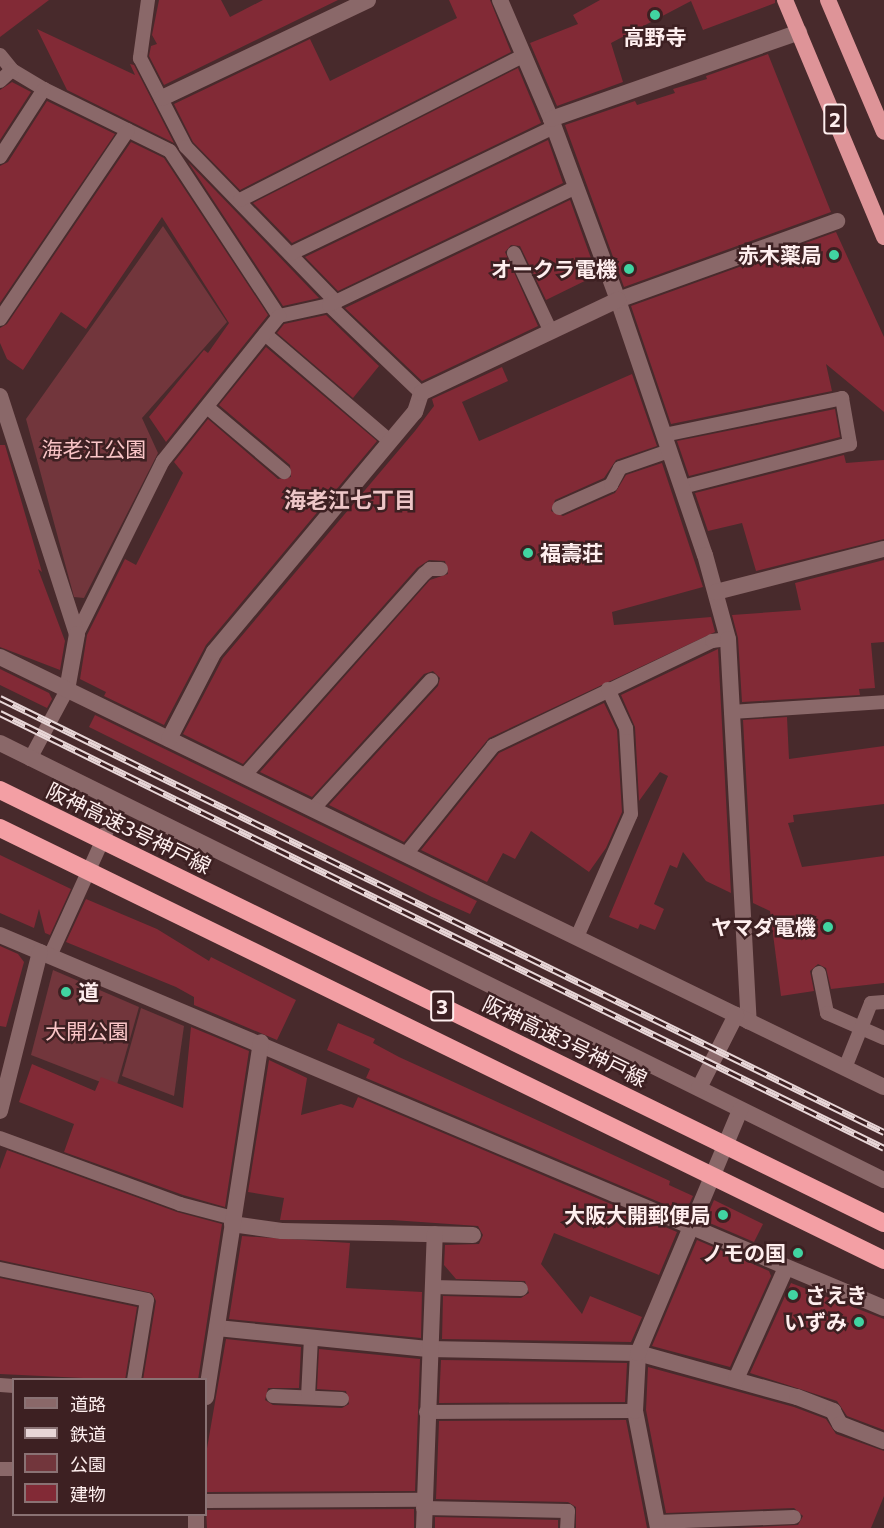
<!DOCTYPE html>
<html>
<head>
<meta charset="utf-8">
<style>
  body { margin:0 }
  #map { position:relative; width:884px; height:1528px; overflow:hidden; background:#482a2c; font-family:Commissioner,"Noto Sans JP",sans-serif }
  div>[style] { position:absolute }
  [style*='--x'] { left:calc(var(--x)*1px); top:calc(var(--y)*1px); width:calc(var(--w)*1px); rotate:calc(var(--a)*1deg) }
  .green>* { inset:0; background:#72363c }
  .building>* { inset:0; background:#822a36 }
  .service>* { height:14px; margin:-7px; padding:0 7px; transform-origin:7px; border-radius:7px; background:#8a6869 }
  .pedestrian>* { height:16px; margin:-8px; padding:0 8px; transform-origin:8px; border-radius:8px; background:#8a6869 }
  .minor>* { height:16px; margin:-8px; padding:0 8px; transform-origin:8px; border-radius:8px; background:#8a6869 }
  .trunk>* { height:16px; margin:-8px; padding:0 8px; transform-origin:8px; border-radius:8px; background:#de9498 }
  .motorway>* { height:18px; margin:-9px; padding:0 9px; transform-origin:9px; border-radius:9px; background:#f39fa4 }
  .rail>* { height:7px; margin-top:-3.5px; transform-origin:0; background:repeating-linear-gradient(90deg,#3d2022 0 14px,#e8d6d7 0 28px); box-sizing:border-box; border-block:2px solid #e8d6d7 }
  .dots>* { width:16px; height:16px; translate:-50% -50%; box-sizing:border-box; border:3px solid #3d2022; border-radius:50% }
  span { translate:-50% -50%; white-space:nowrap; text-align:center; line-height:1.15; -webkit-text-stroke:5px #3d2022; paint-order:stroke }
  .shield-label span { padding:2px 4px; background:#3d2022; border:2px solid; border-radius:4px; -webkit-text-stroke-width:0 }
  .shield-label { font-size:20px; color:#feeeee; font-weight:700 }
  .poi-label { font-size:21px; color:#feeeee; font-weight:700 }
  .right { translate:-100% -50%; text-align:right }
  .left { translate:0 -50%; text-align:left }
  .park-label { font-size:21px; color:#fac5c7 }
  .street-label { font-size:21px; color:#feeeee }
  .neighbourhood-label { font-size:22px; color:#edc6c7; font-weight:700 }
  .legend { position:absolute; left:12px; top:1378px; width:195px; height:138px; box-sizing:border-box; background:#3d2022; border:2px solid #8a7274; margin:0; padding:8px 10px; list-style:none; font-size:18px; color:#feeeee }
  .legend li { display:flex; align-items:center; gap:12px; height:30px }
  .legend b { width:30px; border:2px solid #8a7274 }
</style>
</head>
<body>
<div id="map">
  <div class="green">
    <div style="clip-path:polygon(163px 226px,227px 322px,142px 418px,158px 453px,84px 598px,74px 597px,26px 419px)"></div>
    <div style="clip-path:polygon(53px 970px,139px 1007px,116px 1088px,31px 1055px)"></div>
    <div style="clip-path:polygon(141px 1008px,184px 1026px,174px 1096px,122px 1076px)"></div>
  </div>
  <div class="building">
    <div style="clip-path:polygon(0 0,49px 0,0 37px)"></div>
    <div style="clip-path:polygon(159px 0,221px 0,230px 17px,263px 0,338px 0,164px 85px,149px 56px,151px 46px,157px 44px,152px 35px)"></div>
    <div style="clip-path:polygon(449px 0,490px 0,511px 52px,240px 190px,193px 142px,174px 104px,310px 39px,330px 81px,457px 18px)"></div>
    <div style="clip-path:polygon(600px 0,775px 0,775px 3px,703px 30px,691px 1px,611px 43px,623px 82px,557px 106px,530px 43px,578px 24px,573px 15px)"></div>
    <div style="clip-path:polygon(37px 29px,135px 75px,130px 64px,134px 65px,174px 143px,67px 90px)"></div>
    <div style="clip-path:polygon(768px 54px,831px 212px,624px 287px,565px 125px,635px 101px,637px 105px,675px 93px,673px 89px,707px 79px,706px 76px)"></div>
    <div style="clip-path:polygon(518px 68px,541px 123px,292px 243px,253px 203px)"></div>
    <div style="clip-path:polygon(12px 82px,31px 92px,0 140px,0 90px)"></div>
    <div style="clip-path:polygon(47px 101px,115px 134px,0 303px,0 166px,8px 162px)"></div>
    <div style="clip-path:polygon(548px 140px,563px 183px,338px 291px,305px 257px)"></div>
    <div style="clip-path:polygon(131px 142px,164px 158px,268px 315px,166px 442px,149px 417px,204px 350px,208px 353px,229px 323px,162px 217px,86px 329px,61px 312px,23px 370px,7px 359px,0 343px,0 328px,7px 324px)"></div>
    <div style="clip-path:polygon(188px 162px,319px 298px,283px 306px)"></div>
    <div style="clip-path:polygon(570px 200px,597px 275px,546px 300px,520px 246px,511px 245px,505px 252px,538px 326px,422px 381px,345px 308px)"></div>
    <div style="clip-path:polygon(836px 232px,884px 337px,884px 412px,826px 364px,832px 391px,671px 424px,631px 306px)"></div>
    <div style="clip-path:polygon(326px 315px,379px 366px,353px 398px,277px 333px,284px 324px)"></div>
    <div style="clip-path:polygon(266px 347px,377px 441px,206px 645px,164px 725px,104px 696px,106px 692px,80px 679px,87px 635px,125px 559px,136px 565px,183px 473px,174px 462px,208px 419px,278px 479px,291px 477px,290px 465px,219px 405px)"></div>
    <div style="clip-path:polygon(502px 367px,508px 381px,462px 402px,479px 441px,632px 374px,657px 446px,616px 460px,604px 478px,555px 500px,551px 511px,563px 516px,615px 493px,626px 475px,662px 463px,703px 587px,612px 612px,614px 625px,711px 617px,715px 632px,489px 738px,404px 842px,329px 805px,438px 686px,440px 678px,433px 671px,424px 674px,312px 797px,260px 772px,430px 580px,448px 574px,445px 561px,429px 560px,417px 568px,243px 764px,183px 734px,223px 658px,415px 431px,434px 406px,432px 399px)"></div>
    <div style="clip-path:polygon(835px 409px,840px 437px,689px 476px,677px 441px)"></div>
    <div style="clip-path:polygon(0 445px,5px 445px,42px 572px,38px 569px,65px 641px,60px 670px,0 647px)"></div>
    <div style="clip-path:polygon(844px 455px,846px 463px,884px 460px,884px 539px,756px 571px,742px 523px,708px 531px,695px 493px)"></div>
    <div style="clip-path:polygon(884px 560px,884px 642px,871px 643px,875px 688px,859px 689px,860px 695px,742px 702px,738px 638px,732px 615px,801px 610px,795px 583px)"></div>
    <div style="clip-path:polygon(718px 649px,731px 893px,706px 881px,683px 852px,677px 868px,670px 865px,654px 904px,664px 909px,655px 930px,640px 924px,638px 929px,609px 917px,668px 776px,660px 772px,639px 801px,635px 727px,621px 695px)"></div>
    <div style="clip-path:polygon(0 669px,49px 693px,52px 699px,47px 708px,0 685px)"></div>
    <div style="clip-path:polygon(604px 703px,617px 730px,622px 812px,606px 848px,589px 872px,531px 831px,515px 859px,503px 853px,487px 882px,421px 850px,499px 753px)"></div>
    <div style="clip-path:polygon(95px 715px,477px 901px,470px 914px,432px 897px,89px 727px)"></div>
    <div style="clip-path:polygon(787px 717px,789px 759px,884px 746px,884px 804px,793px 815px,794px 822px,788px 823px,802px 867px,884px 856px,884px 983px,831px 989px,826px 968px,818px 964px,810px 971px,814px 991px,781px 996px,770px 911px,753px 903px,743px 720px)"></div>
    <div style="clip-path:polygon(0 855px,71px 889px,50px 935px,45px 933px,39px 909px,34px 928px,0 913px)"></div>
    <div style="clip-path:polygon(86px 899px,157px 929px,209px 961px,211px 957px,296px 1000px,277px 1040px,194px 1005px,194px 997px,176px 987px,66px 942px)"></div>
    <div style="clip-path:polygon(0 946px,18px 954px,24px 962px,6px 1027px,0 1026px)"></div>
    <div style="clip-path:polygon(338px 1023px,375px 1039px,373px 1043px,399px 1057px,670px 1181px,669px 1185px,693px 1196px,685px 1213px,366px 1078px,370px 1069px,327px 1050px)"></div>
    <div style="clip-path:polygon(191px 1027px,249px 1051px,225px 1207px,183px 1195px,64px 1152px,74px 1124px,19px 1102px,32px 1064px,95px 1091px,101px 1077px,183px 1108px)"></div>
    <div style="clip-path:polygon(269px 1060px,307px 1078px,301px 1115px,341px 1104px,353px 1108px,358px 1097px,677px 1232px,659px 1275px,554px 1233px,541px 1264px,582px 1314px,590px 1296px,642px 1317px,631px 1342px,442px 1339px,443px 1296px,521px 1298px,529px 1293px,525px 1281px,456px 1279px,444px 1265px,445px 1245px,479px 1244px,483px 1235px,478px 1226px,392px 1220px,280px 1220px,284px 1198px,248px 1192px)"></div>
    <div style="clip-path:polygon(7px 1150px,177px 1212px,222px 1224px,198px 1380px,143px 1380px,156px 1301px,152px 1293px,0 1260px,0 1169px)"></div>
    <div style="clip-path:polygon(714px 1200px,763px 1224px,754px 1242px,705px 1221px)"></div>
    <div style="clip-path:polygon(242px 1236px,350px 1243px,346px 1288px,422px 1292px,421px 1338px,229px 1319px)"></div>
    <div style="clip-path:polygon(697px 1240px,769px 1271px,771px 1276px,730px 1367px,652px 1346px)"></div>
    <div style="clip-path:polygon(0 1278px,137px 1307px,125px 1380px,0 1374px)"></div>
    <div style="clip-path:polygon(791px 1283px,884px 1319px,884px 1430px,847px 1416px,837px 1401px,750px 1373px)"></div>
    <div style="clip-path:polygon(226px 1339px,301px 1347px,299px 1388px,268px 1388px,265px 1400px,273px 1405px,342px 1408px,349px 1404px,346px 1391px,317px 1389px,319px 1349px,420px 1359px,415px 1491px,206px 1492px,206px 1454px)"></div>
    <div style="clip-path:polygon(441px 1360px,627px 1363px,625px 1402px,439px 1403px)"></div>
    <div style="clip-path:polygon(648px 1367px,794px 1407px,826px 1419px,836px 1434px,884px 1451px,884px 1496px,871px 1528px,739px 1528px,798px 1525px,803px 1516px,794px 1508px,666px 1513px,646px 1410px)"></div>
    <div style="clip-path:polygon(626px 1420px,647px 1528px,576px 1528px,576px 1507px,568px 1502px,436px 1499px,439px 1421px)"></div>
    <div style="clip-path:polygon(414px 1509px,414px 1528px,207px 1528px,206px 1510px)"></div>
    <div style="clip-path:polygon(435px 1517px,558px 1520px,558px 1528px,435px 1528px)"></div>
  </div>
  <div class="service">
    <div style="--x:148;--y:0;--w:59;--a:97.9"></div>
    <div style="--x:140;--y:58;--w:100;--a:62.7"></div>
    <div style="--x:186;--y:147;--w:216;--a:45.9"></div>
    <div style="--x:0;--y:55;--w:19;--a:51"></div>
    <div style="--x:12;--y:70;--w:37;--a:31"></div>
    <div style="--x:44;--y:89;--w:140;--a:26.2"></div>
    <div style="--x:170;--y:151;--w:198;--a:56.6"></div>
    <div style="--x:279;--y:316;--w:51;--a:-12.4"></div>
    <div style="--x:329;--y:305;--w:127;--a:43.7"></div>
    <div style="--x:0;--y:81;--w:16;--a:-43"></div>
    <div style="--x:0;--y:157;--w:81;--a:-57.1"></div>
    <div style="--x:240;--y:200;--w:319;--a:-27"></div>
    <div style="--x:514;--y:253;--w:87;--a:64.9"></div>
    <div style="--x:290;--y:254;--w:293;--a:-25.7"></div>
    <div style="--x:329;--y:305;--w:274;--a:-25.5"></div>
    <div style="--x:0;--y:319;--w:228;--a:-55.9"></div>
    <div style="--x:265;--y:334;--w:165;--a:40.6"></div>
    <div style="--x:207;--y:407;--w:101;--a:40.2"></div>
    <div style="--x:664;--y:435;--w:182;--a:-11.7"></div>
    <div style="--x:842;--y:398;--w:47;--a:80.1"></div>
    <div style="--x:850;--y:444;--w:173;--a:165.6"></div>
    <div style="--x:559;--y:508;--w:57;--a:-23.9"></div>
    <div style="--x:611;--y:485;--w:19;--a:-62"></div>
    <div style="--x:620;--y:468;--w:52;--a:-19.1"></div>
    <div style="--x:77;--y:634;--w:193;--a:-63.6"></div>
    <div style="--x:163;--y:461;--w:186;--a:-51.3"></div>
    <div style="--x:731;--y:712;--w:153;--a:-3.7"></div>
    <div style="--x:30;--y:759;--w:78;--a:-61.8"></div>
    <div style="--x:244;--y:776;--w:271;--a:-48.3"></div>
    <div style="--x:424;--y:574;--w:8;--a:-40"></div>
    <div style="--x:430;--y:569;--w:11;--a:0"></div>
    <div style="--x:313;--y:809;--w:175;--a:-47.5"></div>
    <div style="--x:406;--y:854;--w:139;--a:-51.1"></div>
    <div style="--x:493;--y:746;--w:243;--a:-25.6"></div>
    <div style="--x:712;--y:641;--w:16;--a:-7"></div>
    <div style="--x:577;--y:937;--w:134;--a:-66.3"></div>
    <div style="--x:631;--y:814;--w:86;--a:-93.3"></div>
    <div style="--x:626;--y:728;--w:43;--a:-114.8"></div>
    <div style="--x:50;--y:956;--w:169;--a:-65.6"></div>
    <div style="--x:819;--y:973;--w:41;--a:78.7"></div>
    <div style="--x:827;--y:1013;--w:62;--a:23.7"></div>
    <div style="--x:845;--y:1068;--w:70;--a:-68.2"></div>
    <div style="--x:871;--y:1003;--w:13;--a:-4"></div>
    <div style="--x:0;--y:1138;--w:192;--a:20.1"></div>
    <div style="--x:180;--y:1204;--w:55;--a:14.8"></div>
    <div style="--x:0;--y:1269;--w:150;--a:11.9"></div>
    <div style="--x:147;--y:1300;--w:81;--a:99.2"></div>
    <div style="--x:432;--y:1287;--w:89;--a:1.3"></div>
    <div style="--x:0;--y:1385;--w:14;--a:4"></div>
    <div style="--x:273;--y:1396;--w:69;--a:2.5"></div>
    <div style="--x:308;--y:1397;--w:60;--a:-87.1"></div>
    <div style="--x:426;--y:1412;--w:209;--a:-0.3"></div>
    <div style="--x:0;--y:1469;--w:14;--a:0"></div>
    <div style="--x:206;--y:1501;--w:216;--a:-0.3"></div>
    <div style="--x:423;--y:1508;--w:145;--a:1.2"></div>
    <div style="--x:568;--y:1511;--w:17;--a:93"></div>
    <div style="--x:657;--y:1522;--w:137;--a:-2.1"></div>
  </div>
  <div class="pedestrian">
    <div style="--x:618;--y:300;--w:233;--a:-19.8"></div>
  </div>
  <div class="minor">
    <div style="--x:500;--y:0;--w:129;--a:66.8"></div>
    <div style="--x:551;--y:119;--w:193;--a:69.7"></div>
    <div style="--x:618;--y:300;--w:269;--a:71.2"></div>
    <div style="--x:705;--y:555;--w:87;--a:74.7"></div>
    <div style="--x:728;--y:639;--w:383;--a:86.9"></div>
    <div style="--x:162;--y:98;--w:228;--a:-25.4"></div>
    <div style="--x:551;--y:119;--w:263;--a:-19.3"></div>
    <div style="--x:0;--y:396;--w:250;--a:72.1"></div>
    <div style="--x:77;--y:634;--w:57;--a:100.1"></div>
    <div style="--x:716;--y:592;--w:173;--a:-14.4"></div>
    <div style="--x:0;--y:657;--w:983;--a:25.94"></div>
    <div style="--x:169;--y:739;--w:98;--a:-62.7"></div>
    <div style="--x:214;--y:652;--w:313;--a:-50.1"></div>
    <div style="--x:415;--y:412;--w:20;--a:-72"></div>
    <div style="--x:421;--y:393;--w:218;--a:-25.3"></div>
    <div style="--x:0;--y:743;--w:986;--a:26.31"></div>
    <div style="--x:0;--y:935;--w:959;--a:22.88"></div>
    <div style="--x:699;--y:1088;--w:82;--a:-63.1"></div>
    <div style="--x:0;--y:1111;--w:164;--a:-75.9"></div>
    <div style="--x:232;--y:1224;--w:50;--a:8"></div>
    <div style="--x:282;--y:1231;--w:191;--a:1.2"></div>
    <div style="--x:217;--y:1328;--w:212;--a:5.7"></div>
    <div style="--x:428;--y:1349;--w:210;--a:1.1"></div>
    <div style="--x:638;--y:1353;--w:165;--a:15.5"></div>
    <div style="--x:797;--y:1397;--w:39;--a:21"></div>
    <div style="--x:833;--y:1411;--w:15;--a:62"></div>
    <div style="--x:840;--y:1424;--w:47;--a:21.1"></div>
    <div style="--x:736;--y:1379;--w:122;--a:-65.8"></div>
    <div style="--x:206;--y:1397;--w:359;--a:-81.2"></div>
    <div style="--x:196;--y:1528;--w:14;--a:-90"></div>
    <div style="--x:424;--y:1528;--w:294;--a:-87.9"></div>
    <div style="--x:658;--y:1528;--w:119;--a:-101.1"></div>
    <div style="--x:635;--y:1411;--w:58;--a:-87"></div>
    <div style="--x:638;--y:1353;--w:264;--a:-67.2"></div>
  </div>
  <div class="trunk">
    <div style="--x:785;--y:0;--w:257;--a:67.3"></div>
    <div style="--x:828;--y:0;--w:143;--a:67"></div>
  </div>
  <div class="motorway">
    <div style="--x:0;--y:790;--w:984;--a:26.1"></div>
    <div style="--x:0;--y:828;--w:984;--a:26.04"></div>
  </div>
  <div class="rail">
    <div style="--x:0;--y:698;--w:985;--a:26.15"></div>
    <div style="--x:0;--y:713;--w:985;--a:26.2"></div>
  </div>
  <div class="dots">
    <div style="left:655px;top:15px;background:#41d4a1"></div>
    <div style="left:834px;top:255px;background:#41d4a1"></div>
    <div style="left:629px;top:269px;background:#41d4a1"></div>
    <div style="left:528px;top:553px;background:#41d4a1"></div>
    <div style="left:828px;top:927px;background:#41d4a1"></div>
    <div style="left:66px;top:992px;background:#41d4a1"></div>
    <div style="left:723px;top:1215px;background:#41d4a1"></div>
    <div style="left:798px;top:1253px;background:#41d4a1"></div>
    <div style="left:793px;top:1295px;background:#41d4a1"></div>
    <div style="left:859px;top:1322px;background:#41d4a1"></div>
  </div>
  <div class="shield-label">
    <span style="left:835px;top:119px">2</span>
    <span style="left:442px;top:1006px">3</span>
  </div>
  <div class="poi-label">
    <span style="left:655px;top:37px">高野寺</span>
    <span class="right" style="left:822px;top:255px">赤木薬局</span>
    <span class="right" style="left:617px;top:269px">オークラ電機</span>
    <span class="left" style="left:540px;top:553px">福壽荘</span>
    <span class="right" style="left:816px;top:927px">ヤマダ電機</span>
    <span class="left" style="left:78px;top:992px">道</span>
    <span class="right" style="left:711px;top:1215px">大阪大開郵便局</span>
    <span class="right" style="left:786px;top:1253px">ノモの国</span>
    <span class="left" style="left:805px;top:1295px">さえき</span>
    <span class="right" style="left:847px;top:1322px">いずみ</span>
  </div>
  <div class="park-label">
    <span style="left:94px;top:449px">海老江公園</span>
    <span style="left:87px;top:1031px">大開公園</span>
  </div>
  <div class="street-label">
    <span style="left:129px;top:828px;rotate:26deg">阪神高速3号神戸線</span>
    <span style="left:565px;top:1041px;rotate:26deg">阪神高速3号神戸線</span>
  </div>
  <div class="neighbourhood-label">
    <span style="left:350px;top:500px">海老江七丁目</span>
  </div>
  <ul class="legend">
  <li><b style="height:8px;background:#8a6869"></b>道路</li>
  <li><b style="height:8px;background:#e8d6d7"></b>鉄道</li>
  <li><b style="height:16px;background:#72363c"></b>公園</li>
  <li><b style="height:16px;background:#822a36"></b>建物</li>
  </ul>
</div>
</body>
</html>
